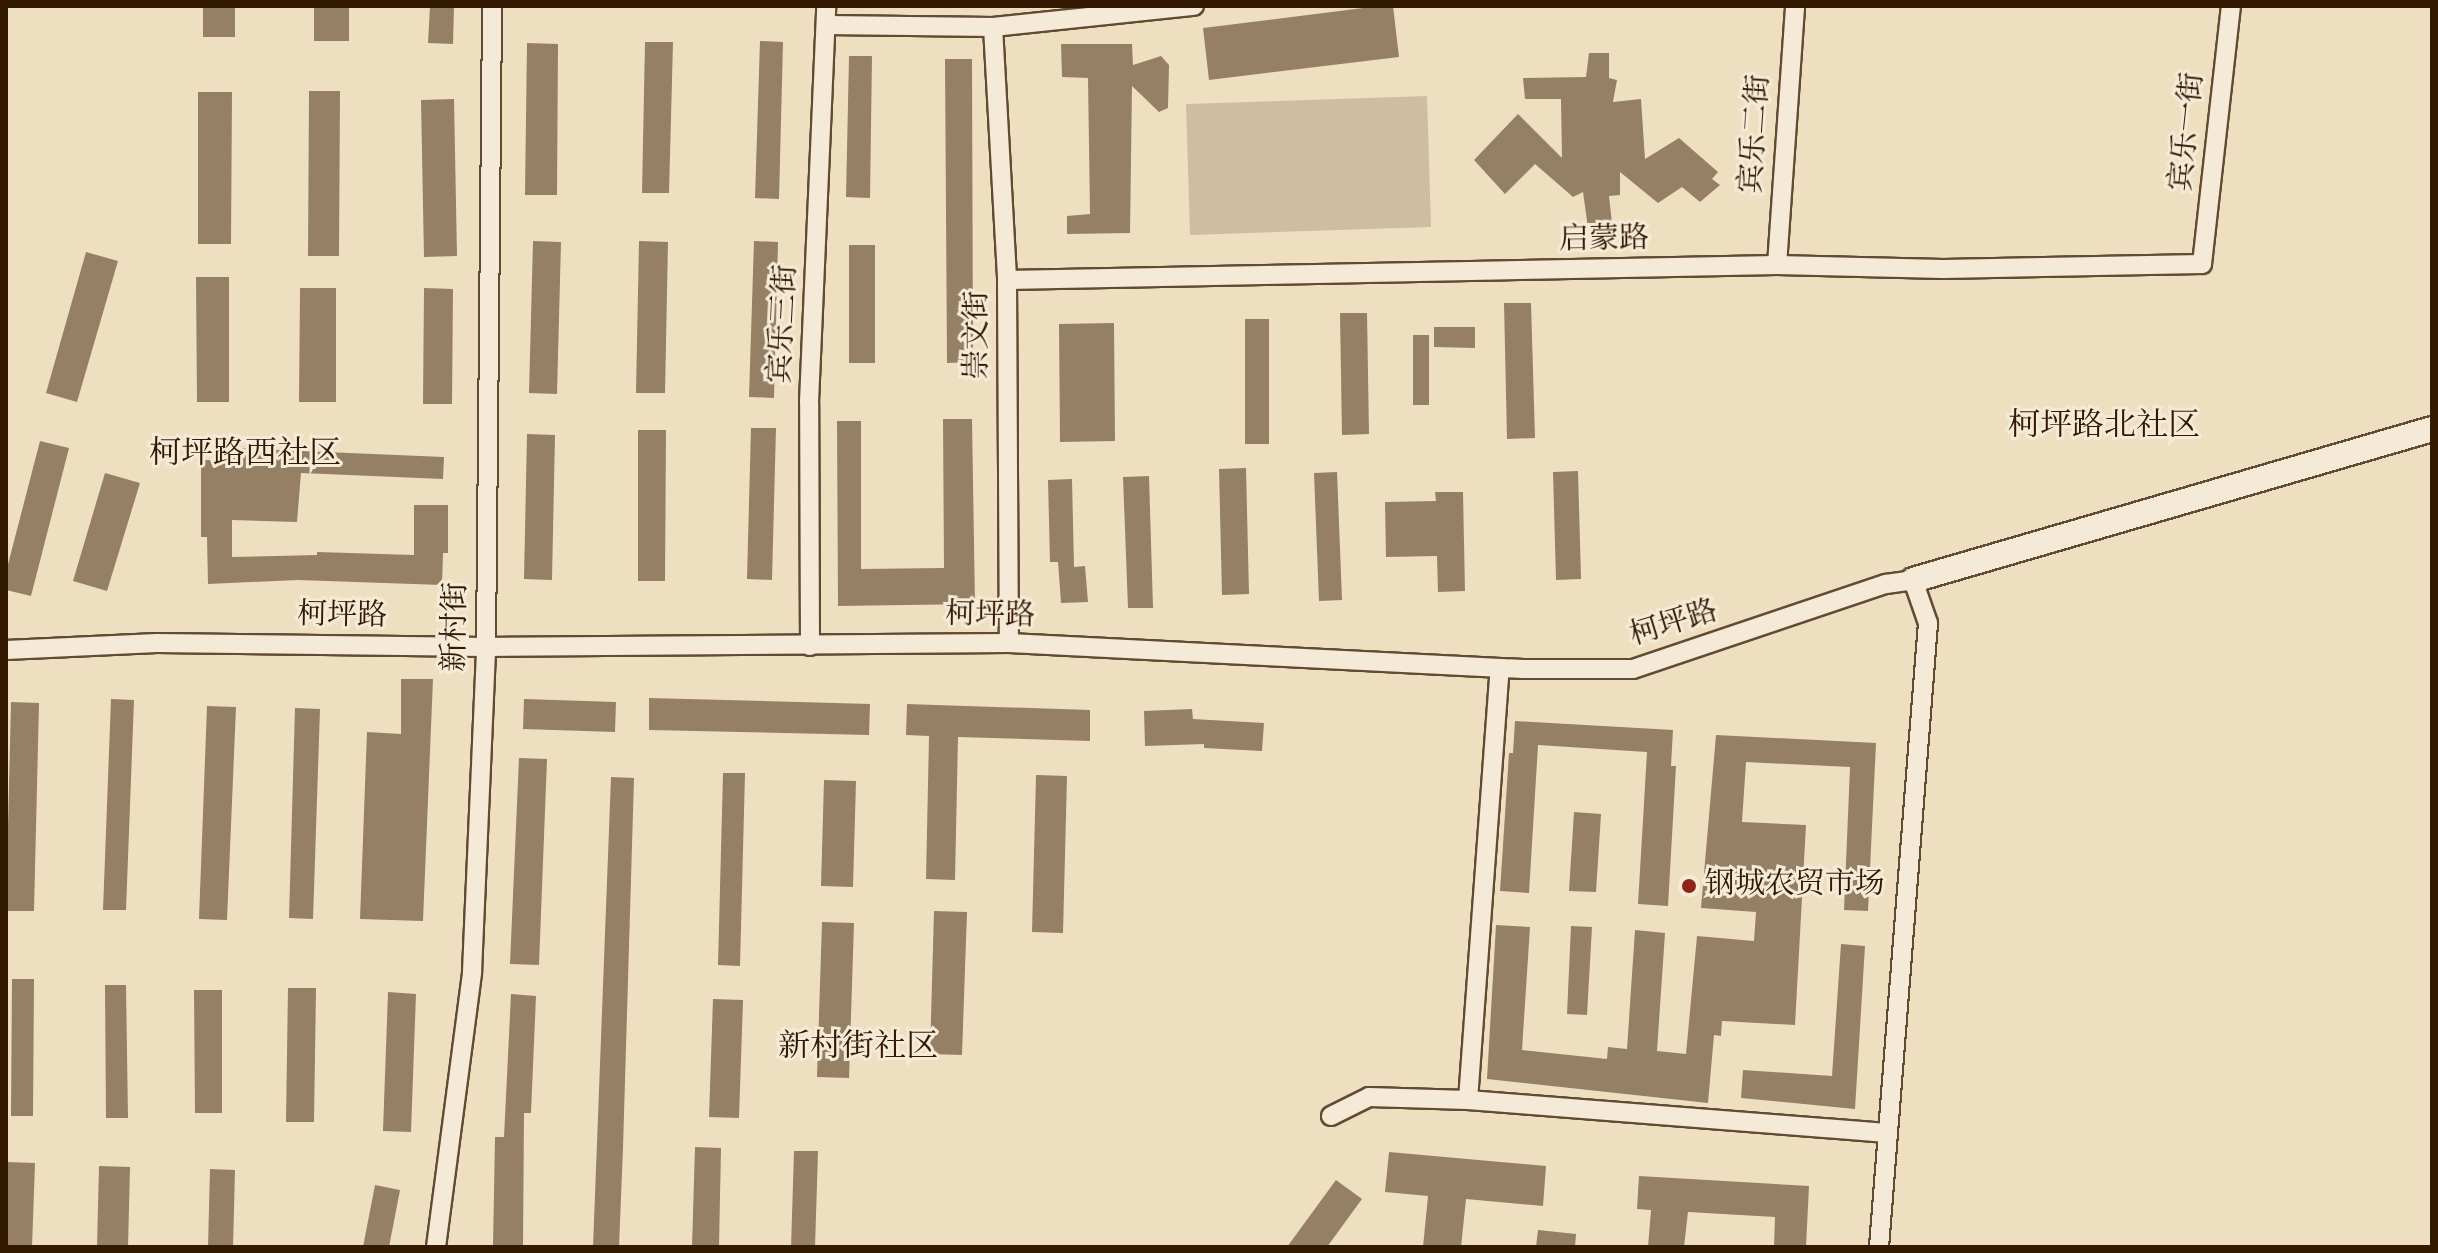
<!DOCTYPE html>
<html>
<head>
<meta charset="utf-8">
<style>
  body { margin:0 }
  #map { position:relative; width:2438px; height:1253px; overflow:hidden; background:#efdfc1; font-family:"Sorts Mill Goudy","Noto Serif SC",serif }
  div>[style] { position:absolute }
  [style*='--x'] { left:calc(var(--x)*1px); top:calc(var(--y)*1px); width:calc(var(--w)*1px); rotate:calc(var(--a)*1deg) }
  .green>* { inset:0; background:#cfbda1 }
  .building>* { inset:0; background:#958065 }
  .roads { filter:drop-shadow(2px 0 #634a32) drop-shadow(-2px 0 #634a32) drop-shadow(0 2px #634a32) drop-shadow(0 -2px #634a32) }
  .street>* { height:18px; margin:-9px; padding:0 9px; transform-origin:9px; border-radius:9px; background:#f5ead7 }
  .secondary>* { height:24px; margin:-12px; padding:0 12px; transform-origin:12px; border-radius:12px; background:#f5ead7 }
  .dots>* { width:22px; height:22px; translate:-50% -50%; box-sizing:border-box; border:4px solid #f5ead7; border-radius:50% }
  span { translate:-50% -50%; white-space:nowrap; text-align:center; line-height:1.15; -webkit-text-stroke:6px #f5ead7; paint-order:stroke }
  .street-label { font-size:30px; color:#341902 }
  .poi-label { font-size:30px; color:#341902 }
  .left { translate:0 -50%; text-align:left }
  .neighbourhood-label { font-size:32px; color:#341902 }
  .frame { position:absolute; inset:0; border:8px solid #341902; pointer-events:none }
</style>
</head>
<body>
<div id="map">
  <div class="green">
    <div style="clip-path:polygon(1427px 96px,1431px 227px,1190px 235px,1186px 104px)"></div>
  </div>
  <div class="building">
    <div style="clip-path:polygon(203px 6px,235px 6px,235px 37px,203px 37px)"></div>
    <div style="clip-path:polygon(314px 6px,349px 6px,349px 41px,314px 41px)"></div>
    <div style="clip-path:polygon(430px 6px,454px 6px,453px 44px,428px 43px)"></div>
    <div style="clip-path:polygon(1379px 6px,1393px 6px,1399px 57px,1209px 80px,1203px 28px)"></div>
    <div style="clip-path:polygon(760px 41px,783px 42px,779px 199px,755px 198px)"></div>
    <div style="clip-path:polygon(645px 42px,673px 42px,669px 193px,642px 193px)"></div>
    <div style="clip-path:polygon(527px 43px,558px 44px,557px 195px,525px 195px)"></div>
    <div style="clip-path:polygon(1061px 44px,1132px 44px,1133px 65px,1161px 56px,1169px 65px,1168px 108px,1159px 112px,1132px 86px,1130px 233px,1067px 234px,1067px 216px,1090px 214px,1088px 78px,1062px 77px)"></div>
    <div style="clip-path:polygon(1589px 53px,1609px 53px,1609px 78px,1617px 80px,1613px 102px,1641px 99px,1645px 159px,1679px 138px,1718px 172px,1712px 179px,1720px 185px,1700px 202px,1682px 187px,1658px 203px,1620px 172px,1620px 195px,1609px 196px,1612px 223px,1588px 228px,1583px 192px,1573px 197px,1535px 164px,1505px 194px,1474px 160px,1518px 114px,1562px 158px,1561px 99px,1525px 99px,1523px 78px,1586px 77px)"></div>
    <div style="clip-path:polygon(849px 56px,872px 56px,870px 198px,846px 197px)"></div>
    <div style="clip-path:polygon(945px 59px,972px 59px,973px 362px,947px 363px)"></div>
    <div style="clip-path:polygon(309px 91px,340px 91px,339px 256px,308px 256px)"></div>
    <div style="clip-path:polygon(198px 92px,232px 92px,231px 244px,198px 244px)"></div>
    <div style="clip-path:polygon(454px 99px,457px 256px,424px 257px,421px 100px)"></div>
    <div style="clip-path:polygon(533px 241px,561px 242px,557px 394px,529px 393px)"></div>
    <div style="clip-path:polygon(639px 241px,668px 242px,665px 393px,636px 393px)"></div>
    <div style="clip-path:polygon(754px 241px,778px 242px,774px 398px,749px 397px)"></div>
    <div style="clip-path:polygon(849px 245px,875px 245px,875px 363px,849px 363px)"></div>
    <div style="clip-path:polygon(86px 252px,118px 261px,77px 402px,46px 393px)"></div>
    <div style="clip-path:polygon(196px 277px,229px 277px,229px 402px,197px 402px)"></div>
    <div style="clip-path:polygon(300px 288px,336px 288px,336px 402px,299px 402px)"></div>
    <div style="clip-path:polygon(424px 288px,453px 289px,452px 404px,423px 404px)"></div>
    <div style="clip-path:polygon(1504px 303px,1531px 303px,1535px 438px,1507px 439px)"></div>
    <div style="clip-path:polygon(1340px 313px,1367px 313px,1369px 434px,1342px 435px)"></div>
    <div style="clip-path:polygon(1245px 319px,1269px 319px,1269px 444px,1245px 444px)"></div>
    <div style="clip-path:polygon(1114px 323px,1115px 441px,1060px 442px,1059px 324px)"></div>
    <div style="clip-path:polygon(1434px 327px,1475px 327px,1475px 348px,1434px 347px)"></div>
    <div style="clip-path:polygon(1413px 335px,1429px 335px,1429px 405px,1413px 405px)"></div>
    <div style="clip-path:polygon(943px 419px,972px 419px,975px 604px,838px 606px,837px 421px,861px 421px,861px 569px,944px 568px)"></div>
    <div style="clip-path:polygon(751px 428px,776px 428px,772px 580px,747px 579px)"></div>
    <div style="clip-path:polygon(638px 430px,666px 430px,665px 581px,638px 581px)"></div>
    <div style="clip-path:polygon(527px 434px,555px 435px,552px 580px,524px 579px)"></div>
    <div style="clip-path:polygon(40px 441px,69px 448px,31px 596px,6px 590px,6px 572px)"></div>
    <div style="clip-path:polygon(233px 448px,444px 457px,443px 479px,301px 473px,297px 522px,232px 520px,232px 557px,317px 555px,317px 552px,414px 555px,414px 505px,448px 505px,448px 553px,443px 553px,442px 585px,298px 580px,208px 584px,207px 537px,201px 537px,201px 460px,233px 460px)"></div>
    <div style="clip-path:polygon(1246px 468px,1249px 594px,1222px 595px,1219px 469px)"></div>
    <div style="clip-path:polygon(1578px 471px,1581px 579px,1556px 580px,1553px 472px)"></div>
    <div style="clip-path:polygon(1337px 472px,1342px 600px,1319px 601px,1314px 473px)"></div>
    <div style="clip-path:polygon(105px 473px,140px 483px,107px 591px,73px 581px)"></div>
    <div style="clip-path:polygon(1149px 476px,1153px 608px,1128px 608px,1123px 477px)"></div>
    <div style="clip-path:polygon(1072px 479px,1074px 567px,1085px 566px,1088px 602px,1061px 603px,1058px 562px,1050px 562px,1048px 480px)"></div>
    <div style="clip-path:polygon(1435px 492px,1463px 492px,1465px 591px,1438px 592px,1437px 556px,1386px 557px,1385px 502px,1436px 501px)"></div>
    <div style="clip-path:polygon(401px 679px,433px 679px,423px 921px,360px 919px,367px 732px,401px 734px)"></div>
    <div style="clip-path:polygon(649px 698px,870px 704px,869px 735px,649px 730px)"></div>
    <div style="clip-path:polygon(111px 699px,134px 700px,126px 910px,103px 910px)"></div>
    <div style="clip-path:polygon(524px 699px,616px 702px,615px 732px,523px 729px)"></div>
    <div style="clip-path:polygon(11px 702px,39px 703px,34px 911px,6px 911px)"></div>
    <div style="clip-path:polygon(907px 704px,1090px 710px,1090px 741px,958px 737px,955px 880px,926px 879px,929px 736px,906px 735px)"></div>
    <div style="clip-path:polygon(207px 706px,236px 707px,227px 920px,199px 919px)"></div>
    <div style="clip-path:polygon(295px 708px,320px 709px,313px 919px,289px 918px)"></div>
    <div style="clip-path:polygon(1192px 709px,1193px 719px,1264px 723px,1262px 751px,1204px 748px,1204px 744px,1145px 746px,1144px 711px)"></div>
    <div style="clip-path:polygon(1515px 721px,1673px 730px,1671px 766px,1676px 766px,1668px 906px,1638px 904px,1647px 752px,1538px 745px,1529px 893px,1500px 891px,1509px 753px,1513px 753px)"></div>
    <div style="clip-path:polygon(1716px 735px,1876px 743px,1868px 911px,1844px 910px,1850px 767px,1746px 762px,1742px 822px,1806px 825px,1795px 1025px,1722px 1021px,1721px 1036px,1714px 1035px,1708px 1103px,1487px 1079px,1496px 925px,1530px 927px,1522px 1050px,1607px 1059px,1608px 1047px,1627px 1049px,1635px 930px,1665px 933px,1657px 1051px,1686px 1054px,1697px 936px,1754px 941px,1756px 912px,1701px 908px)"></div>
    <div style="clip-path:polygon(519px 758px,547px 759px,539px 965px,510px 964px)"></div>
    <div style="clip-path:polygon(723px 773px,745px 773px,740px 966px,718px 965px)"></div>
    <div style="clip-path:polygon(1036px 775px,1067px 776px,1063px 933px,1032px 932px)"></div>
    <div style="clip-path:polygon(611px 777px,634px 778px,623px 1148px,619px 1247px,593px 1247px)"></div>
    <div style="clip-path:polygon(824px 780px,856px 781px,853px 887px,821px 886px)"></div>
    <div style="clip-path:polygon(1574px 812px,1601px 814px,1596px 892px,1569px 891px)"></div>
    <div style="clip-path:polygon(934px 911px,967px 912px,962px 1055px,930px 1054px)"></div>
    <div style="clip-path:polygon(822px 922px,854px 923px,849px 1078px,817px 1077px)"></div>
    <div style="clip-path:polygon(1571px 926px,1592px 927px,1587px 1015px,1567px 1014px)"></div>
    <div style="clip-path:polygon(1841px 944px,1865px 946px,1855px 1109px,1741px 1098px,1743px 1070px,1832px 1076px)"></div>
    <div style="clip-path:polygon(12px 979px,34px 979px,33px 1116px,11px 1116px)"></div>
    <div style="clip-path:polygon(105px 985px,126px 985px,128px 1118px,106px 1118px)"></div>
    <div style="clip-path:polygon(288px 988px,316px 988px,314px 1122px,286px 1122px)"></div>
    <div style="clip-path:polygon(194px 990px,222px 990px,222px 1113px,195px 1113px)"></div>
    <div style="clip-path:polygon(388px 992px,416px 994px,411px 1132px,383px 1131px)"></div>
    <div style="clip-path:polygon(511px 994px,536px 996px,531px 1113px,524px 1113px,523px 1247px,493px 1247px,495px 1137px,504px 1137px)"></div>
    <div style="clip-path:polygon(713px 999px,743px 1000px,739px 1118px,709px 1117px)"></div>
    <div style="clip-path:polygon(695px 1147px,721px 1148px,719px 1247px,692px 1247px)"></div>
    <div style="clip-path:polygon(794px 1151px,818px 1151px,815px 1247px,791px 1247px)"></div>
    <div style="clip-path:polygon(1389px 1152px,1546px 1166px,1543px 1206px,1466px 1199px,1461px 1247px,1423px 1247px,1428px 1196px,1385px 1192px)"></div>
    <div style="clip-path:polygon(6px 1162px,35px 1163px,32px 1247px,6px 1247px)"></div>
    <div style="clip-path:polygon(99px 1166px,130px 1167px,128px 1247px,97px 1247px)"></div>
    <div style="clip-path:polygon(210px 1169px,235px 1170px,233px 1247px,208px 1247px)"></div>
    <div style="clip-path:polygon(1639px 1176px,1809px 1186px,1806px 1247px,1774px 1247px,1775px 1217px,1688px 1212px,1684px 1247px,1648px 1247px,1651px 1210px,1637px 1209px)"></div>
    <div style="clip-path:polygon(1336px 1180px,1362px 1199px,1327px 1247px,1287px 1247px)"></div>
    <div style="clip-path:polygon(375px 1185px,400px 1190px,389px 1247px,363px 1247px)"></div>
    <div style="clip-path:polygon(1538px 1230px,1576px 1234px,1575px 1247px,1536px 1247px)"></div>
  </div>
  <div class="roads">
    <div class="street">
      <div style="--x:826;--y:25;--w:167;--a:0.7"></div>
      <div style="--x:993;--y:27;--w:202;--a:-6"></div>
      <div style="--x:993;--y:27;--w:253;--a:86.8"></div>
      <div style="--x:1007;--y:280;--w:363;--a:89.7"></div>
      <div style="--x:1777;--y:265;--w:260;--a:-86"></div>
      <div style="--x:1007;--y:280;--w:770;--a:-1.12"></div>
      <div style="--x:1777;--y:265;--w:166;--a:1.4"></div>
      <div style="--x:1943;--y:269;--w:259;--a:-1.1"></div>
      <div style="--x:2202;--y:264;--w:260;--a:-83.6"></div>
      <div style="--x:810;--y:646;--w:244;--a:-90.2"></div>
      <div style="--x:809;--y:402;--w:396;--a:-87.5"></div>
      <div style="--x:6;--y:650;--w:151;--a:-2.7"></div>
      <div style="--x:157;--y:643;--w:329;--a:0.7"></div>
      <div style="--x:486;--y:647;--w:523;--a:-0.44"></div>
      <div style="--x:1009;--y:643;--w:515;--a:2.9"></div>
      <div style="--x:1523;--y:669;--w:110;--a:0"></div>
      <div style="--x:1633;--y:669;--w:267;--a:-18.6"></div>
      <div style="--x:1886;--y:584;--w:27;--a:-8"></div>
      <div style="--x:1913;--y:580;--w:46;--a:70.8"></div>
      <div style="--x:1928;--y:623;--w:626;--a:94.49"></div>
      <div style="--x:1468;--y:1100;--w:433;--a:-85.8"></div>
      <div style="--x:1331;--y:1116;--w:42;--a:-26.6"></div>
      <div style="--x:1369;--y:1097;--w:99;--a:1.7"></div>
      <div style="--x:1468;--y:1100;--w:420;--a:4.5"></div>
      <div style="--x:436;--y:1247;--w:277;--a:-82.5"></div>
      <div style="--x:472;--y:972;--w:325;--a:-87.5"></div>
      <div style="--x:486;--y:647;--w:641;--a:-89.46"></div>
    </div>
    <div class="secondary">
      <div style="--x:1913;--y:580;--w:541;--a:-16.22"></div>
    </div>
  </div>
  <div class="dots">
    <div style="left:1689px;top:886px;background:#8f2418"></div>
  </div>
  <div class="street-label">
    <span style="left:2189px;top:132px;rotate:-84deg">宾乐一街</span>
    <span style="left:1757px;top:134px;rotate:-86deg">宾乐二街</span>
    <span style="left:1604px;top:241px;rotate:-1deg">启蒙路</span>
    <span style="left:785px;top:324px;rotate:-87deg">宾乐三街</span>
    <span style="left:979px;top:335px;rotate:-90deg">崇文街</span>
    <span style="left:342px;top:617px;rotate:1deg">柯坪路</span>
    <span style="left:990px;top:617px;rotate:1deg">柯坪路</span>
    <span style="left:1674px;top:625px;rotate:-17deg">柯坪路</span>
    <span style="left:457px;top:627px;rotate:-89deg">新村街</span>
  </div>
  <div class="poi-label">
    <span class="left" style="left:1705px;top:886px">钢城农贸市场</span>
  </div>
  <div class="neighbourhood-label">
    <span style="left:2104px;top:427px">柯坪路北社区</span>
    <span style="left:245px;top:455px">柯坪路西社区</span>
    <span style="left:858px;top:1048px">新村街社区</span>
  </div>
  <div class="frame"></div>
</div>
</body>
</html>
